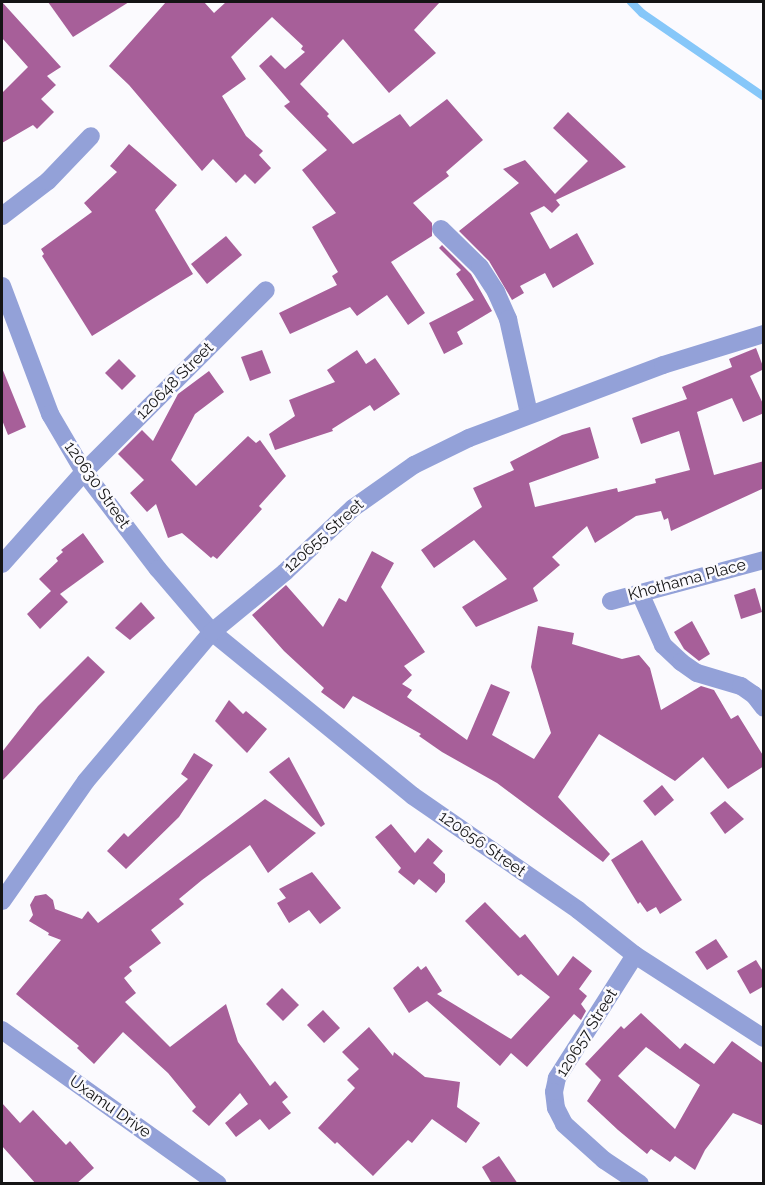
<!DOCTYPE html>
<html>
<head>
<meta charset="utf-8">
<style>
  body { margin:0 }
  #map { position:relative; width:765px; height:1185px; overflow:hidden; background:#fbfafe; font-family:Raleway,sans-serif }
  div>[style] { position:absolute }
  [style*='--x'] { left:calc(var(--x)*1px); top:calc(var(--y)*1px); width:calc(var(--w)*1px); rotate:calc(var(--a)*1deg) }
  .stream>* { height:8px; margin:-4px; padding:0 4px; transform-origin:4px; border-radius:4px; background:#86c7f9 }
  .building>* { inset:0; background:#a75f99 }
  .minor>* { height:18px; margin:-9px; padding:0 9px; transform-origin:9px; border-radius:9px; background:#93a1d8 }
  span { translate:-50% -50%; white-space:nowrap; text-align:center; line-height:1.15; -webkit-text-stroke:5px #fbfafe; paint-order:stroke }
  .street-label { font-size:16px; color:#141415 }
  .frame { position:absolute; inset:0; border:3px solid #141415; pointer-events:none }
</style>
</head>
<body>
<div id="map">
  <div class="stream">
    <div style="--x:631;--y:2;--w:16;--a:45"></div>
    <div style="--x:642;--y:13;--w:148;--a:34.5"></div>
  </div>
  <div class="building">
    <div style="clip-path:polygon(2px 2px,61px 67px,47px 76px,56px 85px,41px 99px,54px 112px,37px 129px,33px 125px,2px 143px,2px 93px,28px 67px,2px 38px)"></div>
    <div style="clip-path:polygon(48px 2px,129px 2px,73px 37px)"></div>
    <div style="clip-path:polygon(166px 2px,204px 2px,214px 13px,226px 2px,440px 2px,414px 30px,436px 53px,389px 93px,343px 39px,300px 84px,329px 114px,327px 116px,353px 144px,400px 114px,410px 127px,447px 99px,483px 140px,446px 172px,449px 176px,413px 203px,432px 223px,432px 236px,391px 262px,425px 313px,408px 325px,387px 295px,357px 316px,350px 307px,290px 334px,279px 313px,337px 285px,332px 276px,338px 272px,312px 227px,336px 213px,302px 170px,327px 150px,284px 106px,290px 102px,259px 66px,271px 55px,285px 69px,305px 52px,301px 49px,303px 46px,272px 17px,231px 57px,246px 79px,222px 96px,246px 136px,263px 151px,259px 155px,271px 168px,255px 184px,245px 174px,236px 183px,213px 159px,202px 171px,129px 85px,109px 66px)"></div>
    <div style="clip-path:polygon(568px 112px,626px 167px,556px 200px,560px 205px,552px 213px,544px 206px,530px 213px,550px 249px,577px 233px,594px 264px,553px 288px,545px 273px,520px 286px,524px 293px,512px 300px,489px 261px,459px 231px,519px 183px,503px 169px,525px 160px,555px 194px,588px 161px,553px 128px)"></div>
    <div style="clip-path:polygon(129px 144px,177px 185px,155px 210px,193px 274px,92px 336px,42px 256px,44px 254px,41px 249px,92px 212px,84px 203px,117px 172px,110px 166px)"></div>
    <div style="clip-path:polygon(226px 236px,242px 255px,207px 284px,191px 264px)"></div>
    <div style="clip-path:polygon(442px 245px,471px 274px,492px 311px,457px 332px,463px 344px,444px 354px,429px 323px,474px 300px,456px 274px,461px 270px,439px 248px)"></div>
    <div style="clip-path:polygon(756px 348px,764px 369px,750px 376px,764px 406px,764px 413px,743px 422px,732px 398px,697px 412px,714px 475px,764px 461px,764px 488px,671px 531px,668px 518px,664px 520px,661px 511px,636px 516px,595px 543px,587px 526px,552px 557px,560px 565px,533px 588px,538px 601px,476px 627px,462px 607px,507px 579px,474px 540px,434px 568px,421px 550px,482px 507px,473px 488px,514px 470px,510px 462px,562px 435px,590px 427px,599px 458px,529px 483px,535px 507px,617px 488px,618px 492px,656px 483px,655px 479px,690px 470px,679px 431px,641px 444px,632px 418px,687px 399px,682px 387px,732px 367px,729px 359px)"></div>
    <div style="clip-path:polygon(262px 350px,271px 373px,250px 381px,241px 357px)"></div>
    <div style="clip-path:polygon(357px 350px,366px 364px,375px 358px,400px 394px,374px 411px,370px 405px,332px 429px,333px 431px,275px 450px,269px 434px,295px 416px,289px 400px,335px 382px,327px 370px)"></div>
    <div style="clip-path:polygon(119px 359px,136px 376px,122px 390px,105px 373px)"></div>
    <div style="clip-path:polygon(2px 368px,26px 427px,8px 435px,2px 420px)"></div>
    <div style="clip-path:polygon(209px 371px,224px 392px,195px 414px,171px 460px,196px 486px,248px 436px,256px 443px,260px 440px,286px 476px,259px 506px,262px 509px,217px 559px,213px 556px,211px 558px,182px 533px,168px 538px,156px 504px,147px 512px,130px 493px,144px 480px,118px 454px,142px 430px,153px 441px,178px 394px)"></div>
    <div style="clip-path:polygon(83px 533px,104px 562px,60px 594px,68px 602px,40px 629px,27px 614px,51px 591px,39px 579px,58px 561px,56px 558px,63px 552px,61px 550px)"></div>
    <div style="clip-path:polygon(372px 551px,394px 563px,381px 587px,425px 652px,404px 666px,412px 675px,402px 684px,412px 690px,407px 697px,467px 740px,491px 684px,510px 692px,492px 735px,534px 759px,551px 733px,531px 667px,538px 626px,574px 633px,572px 644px,622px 659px,639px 655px,650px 668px,661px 710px,701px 686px,714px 690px,731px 719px,738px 715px,764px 757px,764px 766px,728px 789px,703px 757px,675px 781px,599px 734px,558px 797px,610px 854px,603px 862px,497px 783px,442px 752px,419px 736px,421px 734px,353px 696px,344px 709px,321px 692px,324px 688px,284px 651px,252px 615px,286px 585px,323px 627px,339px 598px,346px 602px)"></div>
    <div style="clip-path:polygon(755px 588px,762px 612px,741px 619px,734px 595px)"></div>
    <div style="clip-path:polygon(141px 602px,155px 618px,130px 640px,115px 628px)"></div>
    <div style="clip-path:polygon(692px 621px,710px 654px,699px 661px,684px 649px,674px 632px)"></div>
    <div style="clip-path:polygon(88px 656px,105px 672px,2px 781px,2px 752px,38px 706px)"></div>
    <div style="clip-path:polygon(229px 700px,243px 714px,246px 711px,267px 729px,247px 753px,215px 721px)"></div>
    <div style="clip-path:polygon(194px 753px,213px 765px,179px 817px,126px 869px,107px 851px,124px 833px,128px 837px,188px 779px,181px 774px)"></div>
    <div style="clip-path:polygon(289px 757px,325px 824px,321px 827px,269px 772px)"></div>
    <div style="clip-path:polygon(662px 785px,674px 800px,655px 816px,643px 801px)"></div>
    <div style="clip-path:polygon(265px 799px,316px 833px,268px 873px,250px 845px,202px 880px,179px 899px,184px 904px,151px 930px,161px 943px,129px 967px,132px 971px,124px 978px,136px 993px,125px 1002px,170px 1047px,226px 1004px,238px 1042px,270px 1086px,275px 1081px,288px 1097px,282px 1102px,291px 1113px,269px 1130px,260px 1119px,236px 1137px,225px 1123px,248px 1104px,240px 1093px,209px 1126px,192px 1111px,196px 1107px,168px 1073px,123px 1032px,94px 1064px,77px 1048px,79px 1046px,16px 994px,61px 940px,48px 935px,49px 933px,29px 921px,33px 915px,30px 905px,35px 896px,46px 894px,53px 900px,55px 909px,82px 919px,88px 911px,98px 923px)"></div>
    <div style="clip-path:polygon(725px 801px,744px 819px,725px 834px,710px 813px)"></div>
    <div style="clip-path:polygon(391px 824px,415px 853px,428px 838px,443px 851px,433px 863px,445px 874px,445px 882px,436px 893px,419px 879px,414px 885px,398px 872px,401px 868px,375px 837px)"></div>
    <div style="clip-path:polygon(642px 840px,682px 900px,660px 914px,656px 907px,647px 912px,640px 902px,638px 904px,611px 860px)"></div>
    <div style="clip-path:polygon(312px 872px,341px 908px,320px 924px,309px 910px,289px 923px,277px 903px,286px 898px,279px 889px)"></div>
    <div style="clip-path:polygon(485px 902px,520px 938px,525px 934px,558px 976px,573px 956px,592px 971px,579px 989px,587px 996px,581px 1004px,586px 1011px,581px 1020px,574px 1014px,527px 1067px,511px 1053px,500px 1066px,427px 1001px,409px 1013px,393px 988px,418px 966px,421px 970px,426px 966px,442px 991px,437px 994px,511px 1039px,550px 997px,521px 974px,518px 976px,465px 921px)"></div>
    <div style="clip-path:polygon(716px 939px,728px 957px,707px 970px,695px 952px)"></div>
    <div style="clip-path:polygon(756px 960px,764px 973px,764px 986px,750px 994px,737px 971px)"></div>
    <div style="clip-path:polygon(282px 988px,299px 1005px,283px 1021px,266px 1004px)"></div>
    <div style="clip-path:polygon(323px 1010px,340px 1028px,324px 1043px,307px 1025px)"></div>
    <div style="clip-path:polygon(evenodd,641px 1013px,680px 1049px,685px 1043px,714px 1064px,732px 1041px,764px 1064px,764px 1126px,733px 1113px,705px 1150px,695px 1170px,675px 1156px,670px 1162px,651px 1149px,647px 1154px,618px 1130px,587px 1101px,601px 1080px,585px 1064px,621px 1026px,624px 1029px,641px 1013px,646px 1047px,700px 1085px,675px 1129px,618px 1076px,646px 1047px)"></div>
    <div style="clip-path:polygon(369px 1027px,393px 1056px,394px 1052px,425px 1077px,460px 1082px,457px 1107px,480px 1123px,466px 1143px,432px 1119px,412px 1143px,408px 1140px,373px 1176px,337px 1142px,335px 1144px,318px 1128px,355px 1088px,347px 1080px,359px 1069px,342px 1052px)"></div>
    <div style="clip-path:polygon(2px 1103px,20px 1123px,33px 1110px,66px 1145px,70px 1141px,94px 1168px,76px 1184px,36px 1184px,2px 1146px)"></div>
    <div style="clip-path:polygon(499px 1156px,518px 1184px,492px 1184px,482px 1167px)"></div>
  </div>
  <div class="minor">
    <div style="--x:2;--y:216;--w:58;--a:-37.3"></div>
    <div style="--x:48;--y:181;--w:62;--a:-46.3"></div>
    <div style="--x:441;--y:229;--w:54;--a:44.3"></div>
    <div style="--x:480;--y:267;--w:30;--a:57"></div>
    <div style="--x:496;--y:292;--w:30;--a:66"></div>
    <div style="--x:508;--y:319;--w:97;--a:77.5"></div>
    <div style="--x:2;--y:286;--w:137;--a:69.4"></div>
    <div style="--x:50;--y:414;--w:67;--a:59.6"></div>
    <div style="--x:84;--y:472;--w:122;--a:52.7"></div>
    <div style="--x:158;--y:569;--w:83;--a:49.4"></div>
    <div style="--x:212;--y:632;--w:259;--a:39.2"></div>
    <div style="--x:413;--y:796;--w:201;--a:34.6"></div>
    <div style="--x:578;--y:910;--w:73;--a:38.3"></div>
    <div style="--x:635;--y:955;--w:153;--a:32.8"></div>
    <div style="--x:2;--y:564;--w:123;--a:-48.3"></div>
    <div style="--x:84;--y:472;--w:257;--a:-45"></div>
    <div style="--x:640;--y:593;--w:57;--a:66.1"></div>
    <div style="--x:663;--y:645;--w:25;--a:43"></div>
    <div style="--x:681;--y:662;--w:19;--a:35"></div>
    <div style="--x:697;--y:673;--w:46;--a:16.5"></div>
    <div style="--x:741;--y:686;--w:16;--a:35"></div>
    <div style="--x:754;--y:695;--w:16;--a:52"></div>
    <div style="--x:611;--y:601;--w:158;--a:-15"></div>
    <div style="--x:2;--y:901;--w:146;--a:-55"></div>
    <div style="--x:86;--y:781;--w:195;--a:-49.8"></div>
    <div style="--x:212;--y:632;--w:94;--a:-39.4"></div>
    <div style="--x:285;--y:572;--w:93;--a:-43.3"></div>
    <div style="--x:353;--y:508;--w:75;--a:-35.2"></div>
    <div style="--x:414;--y:465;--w:61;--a:-26.1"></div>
    <div style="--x:469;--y:438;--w:207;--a:-20.6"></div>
    <div style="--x:663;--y:365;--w:106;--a:-17.1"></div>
    <div style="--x:635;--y:955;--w:146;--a:122.4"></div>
    <div style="--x:557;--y:1078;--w:14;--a:102"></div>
    <div style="--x:554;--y:1092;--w:16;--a:83"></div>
    <div style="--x:556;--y:1108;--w:18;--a:63"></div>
    <div style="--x:564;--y:1124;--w:54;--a:42"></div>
    <div style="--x:604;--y:1160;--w:43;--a:33.7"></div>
    <div style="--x:2;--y:1030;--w:265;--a:35.5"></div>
  </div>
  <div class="street-label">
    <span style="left:175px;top:381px;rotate:-45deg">120648 Street</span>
    <span style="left:97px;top:485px;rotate:55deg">120630 Street</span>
    <span style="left:324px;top:536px;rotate:-42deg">120655 Street</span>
    <span style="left:687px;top:580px;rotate:-15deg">Khothama Place</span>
    <span style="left:482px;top:844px;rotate:35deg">120656 Street</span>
    <span style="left:587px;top:1033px;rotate:-58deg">120657 Street</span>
    <span style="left:110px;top:1107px;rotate:35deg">Uxamu Drive</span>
  </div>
  <div class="frame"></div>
</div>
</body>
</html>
